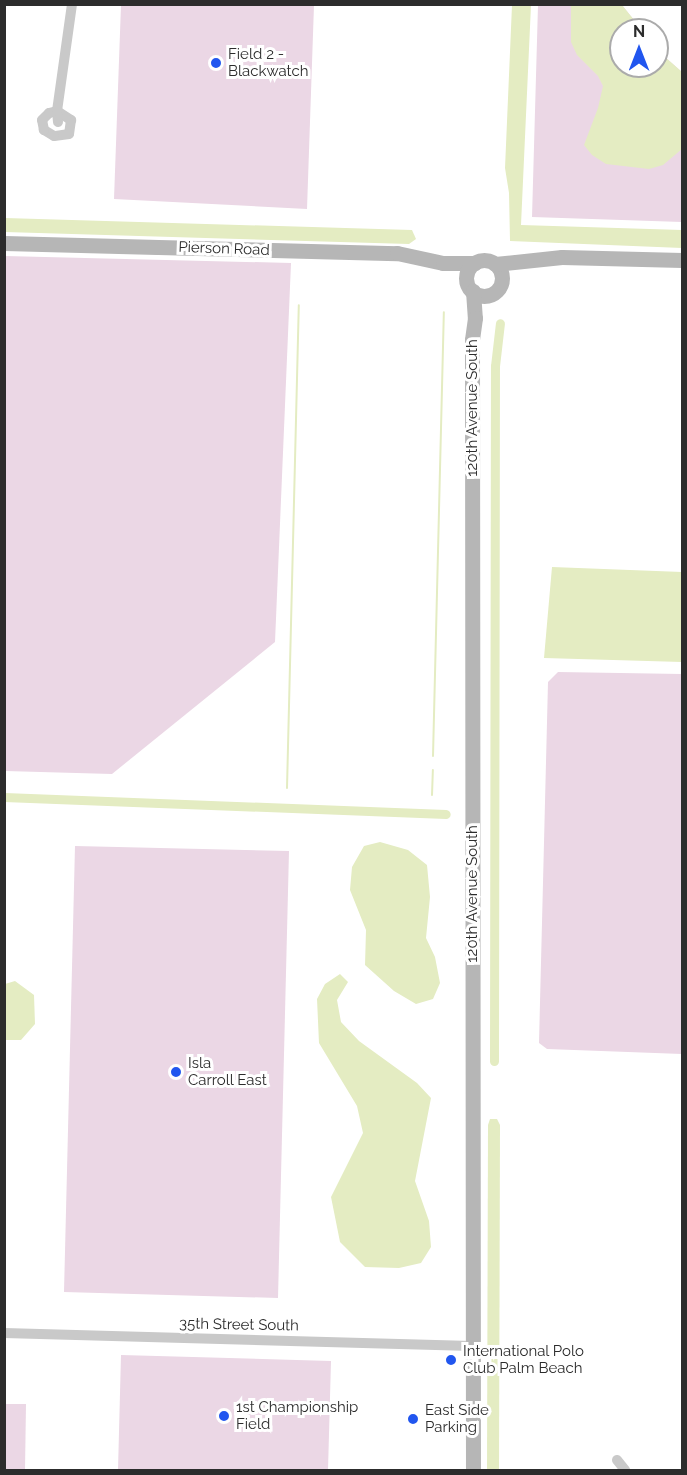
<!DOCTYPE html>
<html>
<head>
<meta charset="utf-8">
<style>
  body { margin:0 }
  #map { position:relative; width:687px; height:1475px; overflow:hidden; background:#fff; font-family:Raleway,sans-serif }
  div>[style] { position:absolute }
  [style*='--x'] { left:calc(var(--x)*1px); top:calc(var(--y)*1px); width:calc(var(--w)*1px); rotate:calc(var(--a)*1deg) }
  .green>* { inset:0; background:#ebd7e5 }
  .water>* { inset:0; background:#e4ecc2 }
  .stream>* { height:2px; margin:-1px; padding:0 1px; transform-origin:1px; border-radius:1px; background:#e4ecc2 }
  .canal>* { height:9px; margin:-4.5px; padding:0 4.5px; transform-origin:4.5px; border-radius:4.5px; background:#e4ecc2 }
  .street>* { height:10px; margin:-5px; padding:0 5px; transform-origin:5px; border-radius:5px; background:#c9c9c9 }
  .secondary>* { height:15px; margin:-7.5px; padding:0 7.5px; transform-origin:7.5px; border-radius:7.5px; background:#b6b6b6 }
  .secondary>.ring { margin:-7.5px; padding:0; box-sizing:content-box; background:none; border:15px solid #b6b6b6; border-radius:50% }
  .dots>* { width:16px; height:16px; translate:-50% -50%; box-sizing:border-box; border:3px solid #fff; border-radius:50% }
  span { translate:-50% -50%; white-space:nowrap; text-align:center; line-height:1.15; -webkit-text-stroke:6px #fff; paint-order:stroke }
  .poi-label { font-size:15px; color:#2c2c2c }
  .left { translate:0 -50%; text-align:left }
  .street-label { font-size:15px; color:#2c2c2c }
  .frame { position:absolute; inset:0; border:6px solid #2c2c2c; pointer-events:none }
  .north { position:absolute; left:609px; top:18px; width:60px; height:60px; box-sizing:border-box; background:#fff; border:2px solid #ababab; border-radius:50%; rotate:0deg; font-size:16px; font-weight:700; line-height:24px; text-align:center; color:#2c2c2c }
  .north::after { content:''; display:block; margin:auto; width:21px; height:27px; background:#2156ef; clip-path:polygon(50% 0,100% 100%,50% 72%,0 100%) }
</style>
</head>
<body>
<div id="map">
  <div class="green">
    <div style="clip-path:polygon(121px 5px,314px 5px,307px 209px,114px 199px)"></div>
    <div style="clip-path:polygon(538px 5px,622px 5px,642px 30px,621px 30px,621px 66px,657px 66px,657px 50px,682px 72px,682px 222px,532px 217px)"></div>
    <div style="clip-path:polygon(5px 256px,291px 263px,275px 642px,112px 774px,5px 771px)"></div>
    <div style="clip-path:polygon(558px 672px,682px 674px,682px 1054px,547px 1049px,539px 1043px,548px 682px)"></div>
    <div style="clip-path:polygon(75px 846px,289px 851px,278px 1298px,64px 1292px)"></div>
    <div style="clip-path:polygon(121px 1355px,331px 1361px,328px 1470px,118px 1470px)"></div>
    <div style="clip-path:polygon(5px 1404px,26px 1404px,25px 1470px,5px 1470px)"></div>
  </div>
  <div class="water">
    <div style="clip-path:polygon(512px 5px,531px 5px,521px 225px,682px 230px,682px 248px,510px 241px,509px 193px,505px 168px)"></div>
    <div style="clip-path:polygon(622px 5px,642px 30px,621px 30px,621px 66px,657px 66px,657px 50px,682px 72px,682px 149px,663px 165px,649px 169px,606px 164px,592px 155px,584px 145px,598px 108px,603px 86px,598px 76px,577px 55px,571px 42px,571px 5px)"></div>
    <div style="clip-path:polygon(5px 218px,412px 230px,416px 239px,409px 244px,5px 232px)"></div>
    <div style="clip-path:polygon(552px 567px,682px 572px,682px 662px,544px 658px)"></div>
    <div style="clip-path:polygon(380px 842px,408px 850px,427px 865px,430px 897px,426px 938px,435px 957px,440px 983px,433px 999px,416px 1004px,394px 991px,365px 965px,366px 930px,350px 890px,352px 867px,364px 846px)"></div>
    <div style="clip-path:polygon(340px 974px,348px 982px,337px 1000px,341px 1022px,359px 1041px,417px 1083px,431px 1098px,415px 1181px,429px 1221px,431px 1247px,421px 1263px,399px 1268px,365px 1267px,340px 1242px,331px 1197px,363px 1133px,357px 1106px,319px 1043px,317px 999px,325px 984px)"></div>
    <div style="clip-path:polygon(15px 981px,34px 995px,35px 1024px,21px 1040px,5px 1040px,5px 984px)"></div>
    <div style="clip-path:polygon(490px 1119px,497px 1119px,500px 1125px,499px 1470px,487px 1470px,488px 1125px)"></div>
  </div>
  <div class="stream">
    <div style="--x:433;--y:756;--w:444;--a:-88.6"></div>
    <div style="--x:287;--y:788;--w:483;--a:-88.6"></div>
    <div style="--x:432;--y:795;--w:25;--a:-88"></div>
  </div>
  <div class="canal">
    <div style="--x:4;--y:797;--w:442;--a:2.2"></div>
    <div style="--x:494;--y:1061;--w:695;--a:-89.92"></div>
    <div style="--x:495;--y:366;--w:43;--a:-83.4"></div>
  </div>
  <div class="street">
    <div style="--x:57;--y:111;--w:17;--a:33"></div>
    <div style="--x:71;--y:120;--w:14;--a:98"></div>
    <div style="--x:69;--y:134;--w:15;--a:172"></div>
    <div style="--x:54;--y:136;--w:12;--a:-149"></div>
    <div style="--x:44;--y:130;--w:10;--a:-101"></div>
    <div style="--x:42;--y:120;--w:10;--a:-45"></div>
    <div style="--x:49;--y:113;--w:8;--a:-14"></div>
    <div style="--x:58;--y:122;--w:11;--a:-95"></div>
    <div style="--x:57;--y:111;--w:108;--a:-82"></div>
    <div style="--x:4;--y:1333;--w:468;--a:1.6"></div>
    <div style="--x:617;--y:1460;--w:13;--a:51"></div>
  </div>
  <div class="secondary">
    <div style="--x:4;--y:243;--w:393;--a:1.5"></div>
    <div style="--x:397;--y:253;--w:47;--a:12.3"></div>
    <div style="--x:443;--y:263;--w:32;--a:0"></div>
    <div class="ring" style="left:466px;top:260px;width:21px;height:21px"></div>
    <div style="--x:495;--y:264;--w:67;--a:-6"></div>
    <div style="--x:562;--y:257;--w:120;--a:1.4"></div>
    <div style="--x:473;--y:291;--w:27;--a:86"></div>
    <div style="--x:475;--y:318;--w:22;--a:98"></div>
    <div style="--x:472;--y:340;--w:1130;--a:89.95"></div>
  </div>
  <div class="dots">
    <div style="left:216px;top:63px;background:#2156ef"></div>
    <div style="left:176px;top:1072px;background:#2156ef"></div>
    <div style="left:451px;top:1360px;background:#2156ef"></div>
    <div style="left:224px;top:1416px;background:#2156ef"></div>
    <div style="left:413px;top:1419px;background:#2156ef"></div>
  </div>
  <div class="poi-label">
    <span class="left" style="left:228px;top:63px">Field 2 -<br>Blackwatch</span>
    <span class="left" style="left:188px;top:1072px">Isla<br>Carroll East</span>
    <span class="left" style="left:463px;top:1360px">International Polo<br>Club Palm Beach</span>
    <span class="left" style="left:236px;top:1416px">1st Championship<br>Field</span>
    <span class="left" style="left:425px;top:1419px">East Side<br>Parking</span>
  </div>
  <div class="street-label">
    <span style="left:224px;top:249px;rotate:2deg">Pierson Road</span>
    <span style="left:473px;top:408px;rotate:-90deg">120th Avenue South</span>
    <span style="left:473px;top:894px;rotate:-90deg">120th Avenue South</span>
    <span style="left:239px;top:1325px;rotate:1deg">35th Street South</span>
  </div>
  <div class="frame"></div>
  <div class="north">N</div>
</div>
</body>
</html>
